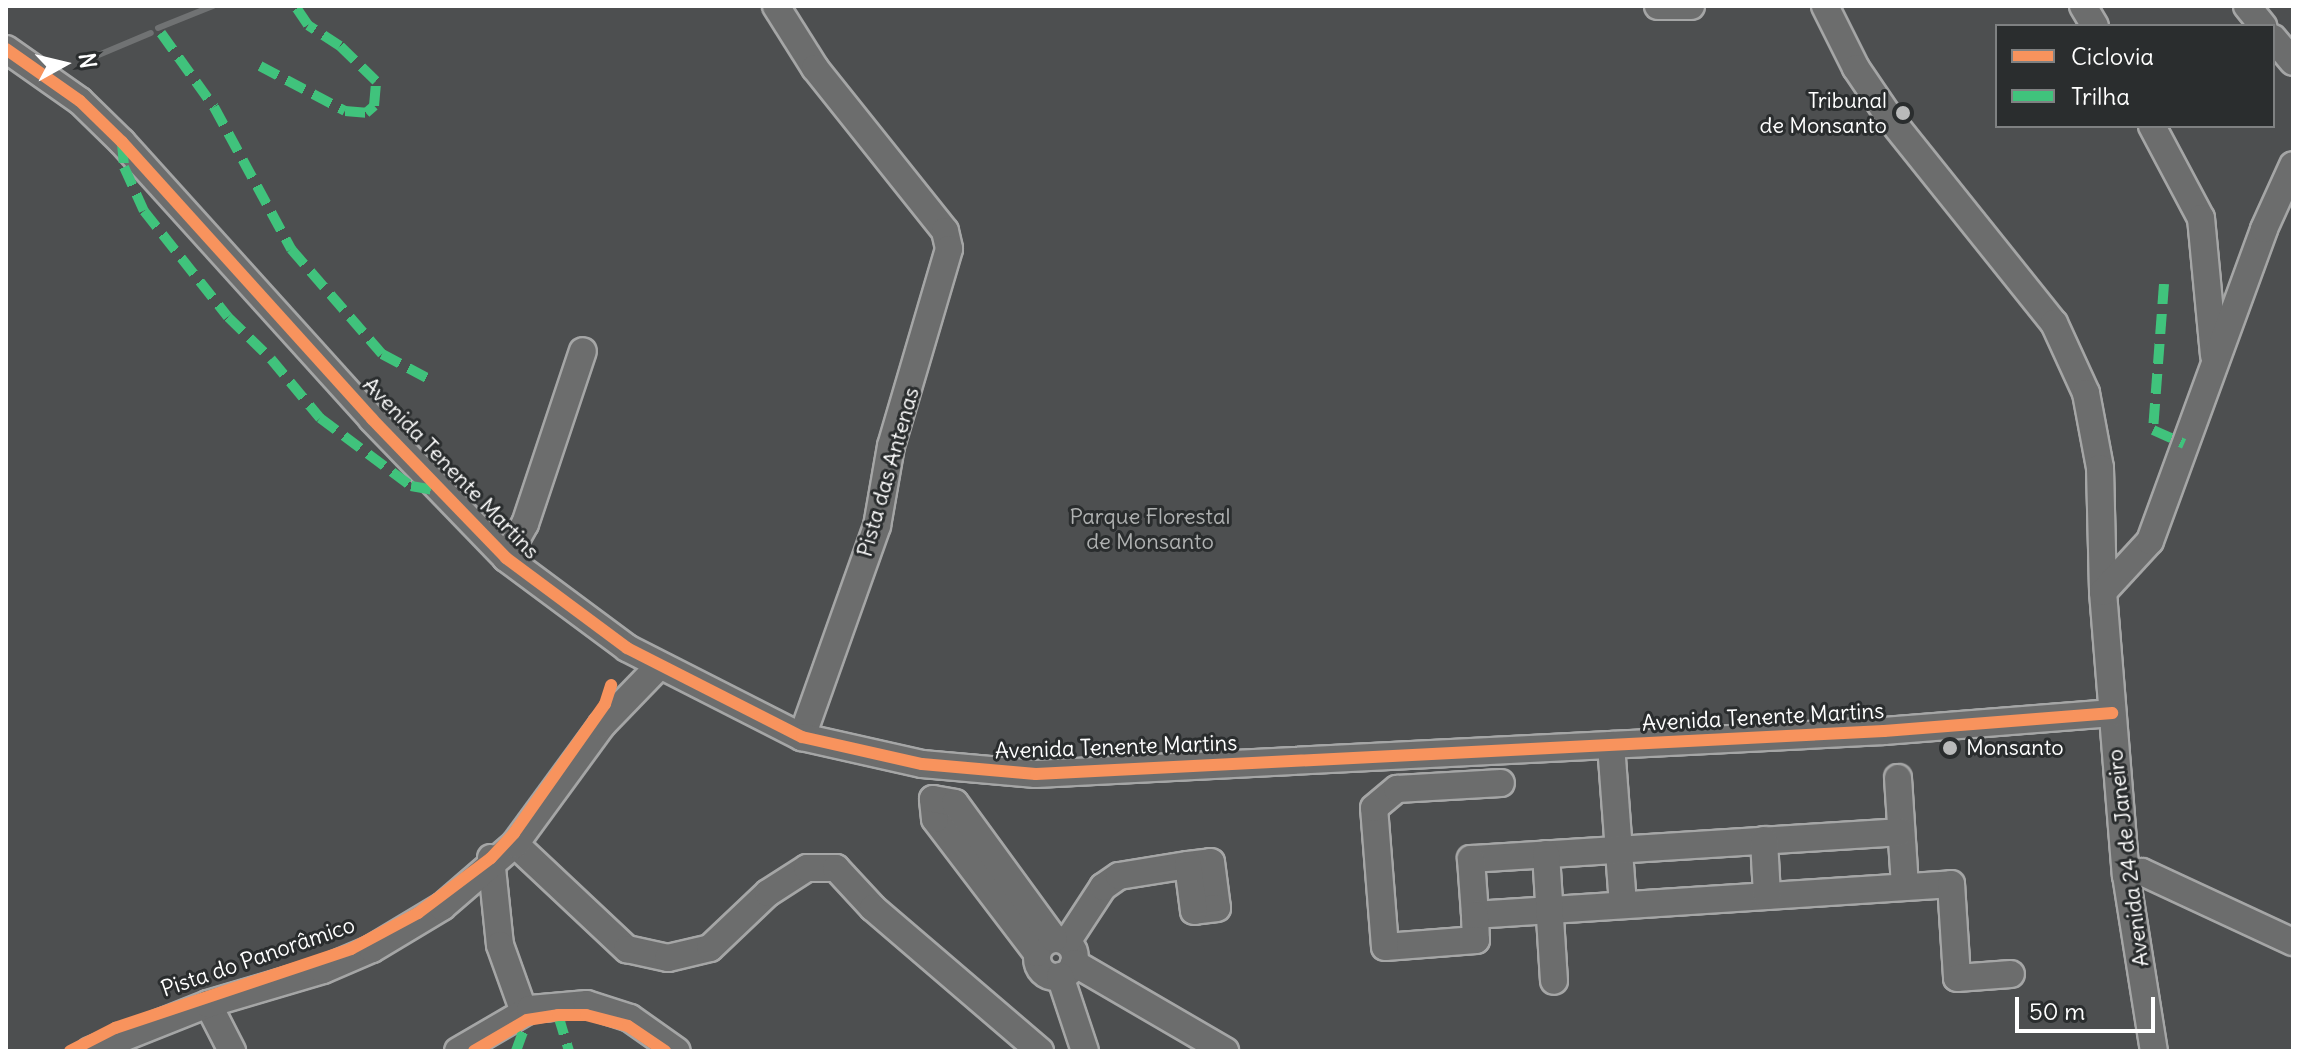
<!DOCTYPE html>
<html>
<head>
<meta charset="utf-8">
<style>
  body { margin:0 }
  #map { position:relative; width:2299px; height:1057px; overflow:hidden; background:#38393a; font-family:Delius,sans-serif }
  div>[style] { position:absolute }
  [style*='--x'] { left:calc(var(--x)*1px); top:calc(var(--y)*1px); width:calc(var(--w)*1px); rotate:calc(var(--a)*1deg) }
  .green>* { inset:0; background:#4d4f50 }
  .stream>* { height:6px; margin:-3px; padding:0 3px; transform-origin:3px; border-radius:3px; background:#707273 }
  .roads { filter:drop-shadow(2px 0 #a5a6a6) drop-shadow(-2px 0 #a5a6a6) drop-shadow(0 2px #a5a6a6) drop-shadow(0 -2px #a5a6a6) }
  .minor>* { height:26px; margin:-13px; padding:0 13px; transform-origin:13px; border-radius:13px; background:#6c6d6d }
  .minor>.ring { margin:-13px; padding:0; box-sizing:content-box; background:none; border:26px solid #6c6d6d; border-radius:50% }
  .quiet>* { height:10px; margin-top:-5px; transform-origin:0; background:repeating-linear-gradient(90deg,#40c37c 0 20px,transparent 0 30px) }
  .cycleway>* { height:12px; margin:-6px; padding:0 6px; transform-origin:6px; border-radius:6px; background:#f8935d }
  .dots>* { width:22px; height:22px; translate:-50% -50%; box-sizing:border-box; border:4px solid #2a2d2e; border-radius:50% }
  span { translate:-50% -50%; white-space:nowrap; text-align:center; line-height:1.15; -webkit-text-stroke:6px #2a2d2e; paint-order:stroke }
  .poi-label { font-size:22px; color:#fff }
  .right { translate:-100% -50%; text-align:right }
  .left { translate:0 -50%; text-align:left }
  .street-label { font-size:22px; color:#fff }
  .park-label { font-size:22px; color:#b0b2b2 }
  .frame { position:absolute; inset:0; border:8px solid #fff; pointer-events:none }
  .legend { position:absolute; left:1995px; top:24px; width:280px; height:104px; box-sizing:border-box; background:#2a2d2e; border:2px solid #7f8182; margin:0; padding:10px 14px; list-style:none; font-size:24px; color:#fff }
  .legend li { display:flex; align-items:center; gap:16px; height:40px }
  .legend b { width:40px; border:2px solid #7f8182 }
  .north { position:absolute; left:24px; top:24px; width:80px; height:80px; -webkit-text-stroke:6px #2a2d2e; paint-order:stroke; rotate:82deg; font-size:22px; font-weight:700; line-height:32px; text-align:center; color:#fff }
  .north::after { content:''; display:block; margin:auto; width:28px; height:36px; background:#fff; clip-path:polygon(50% 0,100% 100%,50% 72%,0 100%) }
  .scale { position:absolute; left:2015px; top:997px; width:140px; height:36px; box-sizing:border-box; border:4px solid #fff; border-top:0; padding-left:10px; font-size:24px; line-height:28px; white-space:nowrap; color:#fff; -webkit-text-stroke:6px #2a2d2e; paint-order:stroke }
</style>
</head>
<body>
<div id="map">
  <div class="green">
    <div style="clip-path:polygon(evenodd,6px 6px,2293px 6px,2293px 1051px,6px 1051px,6px 6px,1997px 26px,2273px 26px,2273px 126px,1997px 126px,1997px 26px)"></div>
  </div>
  <div class="stream">
    <div style="--x:158;--y:28;--w:59;--a:-21.8"></div>
    <div style="--x:89;--y:59;--w:67;--a:-22.8"></div>
  </div>
  <div class="roads">
    <div class="minor">
      <div style="--x:776;--y:6;--w:73;--a:57.8"></div>
      <div style="--x:815;--y:68;--w:208;--a:51.4"></div>
      <div style="--x:945;--y:231;--w:18;--a:77"></div>
      <div style="--x:949;--y:249;--w:205;--a:106.4"></div>
      <div style="--x:891;--y:446;--w:81;--a:99.9"></div>
      <div style="--x:877;--y:526;--w:224;--a:109.6"></div>
      <div style="--x:1658;--y:6;--w:33;--a:0"></div>
      <div style="--x:1825;--y:6;--w:69;--a:63.4"></div>
      <div style="--x:1856;--y:68;--w:64;--a:55.8"></div>
      <div style="--x:1892;--y:121;--w:259;--a:51.3"></div>
      <div style="--x:2054;--y:323;--w:77;--a:65.4"></div>
      <div style="--x:2086;--y:393;--w:76;--a:79.4"></div>
      <div style="--x:2100;--y:468;--w:124;--a:88.6"></div>
      <div style="--x:2103;--y:592;--w:284;--a:85.4"></div>
      <div style="--x:2126;--y:875;--w:178;--a:81"></div>
      <div style="--x:2083;--y:6;--w:23;--a:59"></div>
      <div style="--x:2247;--y:6;--w:26;--a:51"></div>
      <div style="--x:2273;--y:38;--w:31;--a:50"></div>
      <div style="--x:6;--y:49;--w:90;--a:35.1"></div>
      <div style="--x:80;--y:101;--w:59;--a:44.3"></div>
      <div style="--x:122;--y:142;--w:373;--a:47.9"></div>
      <div style="--x:372;--y:419;--w:193;--a:46"></div>
      <div style="--x:506;--y:558;--w:151;--a:36.6"></div>
      <div style="--x:627;--y:648;--w:196;--a:27"></div>
      <div style="--x:802;--y:737;--w:123;--a:12.7"></div>
      <div style="--x:922;--y:764;--w:114;--a:5"></div>
      <div style="--x:1036;--y:774;--w:849;--a:-2.9"></div>
      <div style="--x:1884;--y:731;--w:229;--a:-4.5"></div>
      <div style="--x:2152;--y:126;--w:104;--a:62"></div>
      <div style="--x:2201;--y:218;--w:138;--a:84.6"></div>
      <div style="--x:506;--y:558;--w:39;--a:-61"></div>
      <div style="--x:525;--y:524;--w:182;--a:-71.5"></div>
      <div style="--x:2103;--y:592;--w:69;--a:-47.3"></div>
      <div style="--x:2150;--y:541;--w:332;--a:-69.9"></div>
      <div style="--x:2264;--y:229;--w:70;--a:-65.6"></div>
      <div style="--x:1611;--y:745;--w:160;--a:85.7"></div>
      <div style="--x:1898;--y:778;--w:109;--a:86.3"></div>
      <div style="--x:1901;--y:832;--w:431;--a:176.4"></div>
      <div style="--x:1471;--y:859;--w:56;--a:85.9"></div>
      <div style="--x:1475;--y:915;--w:477;--a:-3.7"></div>
      <div style="--x:1951;--y:884;--w:94;--a:86.3"></div>
      <div style="--x:1957;--y:978;--w:54;--a:-4.2"></div>
      <div style="--x:1764;--y:840;--w:56;--a:86.9"></div>
      <div style="--x:515;--y:844;--w:154;--a:43.2"></div>
      <div style="--x:627;--y:949;--w:42;--a:12.4"></div>
      <div style="--x:668;--y:958;--w:43;--a:-13.4"></div>
      <div style="--x:710;--y:948;--w:80;--a:-43.5"></div>
      <div style="--x:768;--y:893;--w:46;--a:-32.7"></div>
      <div style="--x:807;--y:868;--w:29;--a:0"></div>
      <div style="--x:836;--y:868;--w:54;--a:47.2"></div>
      <div style="--x:873;--y:908;--w:220;--a:40.6"></div>
      <div style="--x:1546;--y:854;--w:127;--a:86.4"></div>
      <div style="--x:491;--y:858;--w:87;--a:84.1"></div>
      <div style="--x:500;--y:945;--w:71;--a:70.3"></div>
      <div style="--x:2126;--y:875;--w:16;--a:-11"></div>
      <div style="--x:2142;--y:872;--w:166;--a:24.9"></div>
      <div style="--x:1475;--y:915;--w:25;--a:88"></div>
      <div style="--x:1476;--y:940;--w:91;--a:175.6"></div>
      <div style="--x:1385;--y:947;--w:139;--a:-94.5"></div>
      <div style="--x:1374;--y:808;--w:30;--a:-40"></div>
      <div style="--x:1397;--y:789;--w:104;--a:-3.3"></div>
      <div class="ring" style="left:1037px;top:939px;width:12px;height:12px"></div>
      <div style="--x:1067;--y:942;--w:66;--a:-56.8"></div>
      <div style="--x:1103;--y:887;--w:19;--a:-35"></div>
      <div style="--x:1119;--y:876;--w:70;--a:-9.1"></div>
      <div style="--x:1188;--y:865;--w:23;--a:-7"></div>
      <div style="--x:1211;--y:862;--w:46;--a:82.6"></div>
      <div style="--x:1217;--y:908;--w:23;--a:173"></div>
      <div style="--x:1194;--y:911;--w:46;--a:-97.4"></div>
      <div style="--x:1037;--y:953;--w:168;--a:-127.3"></div>
      <div style="--x:935;--y:819;--w:20;--a:-96"></div>
      <div style="--x:933;--y:799;--w:22;--a:10"></div>
      <div style="--x:955;--y:803;--w:168;--a:53.9"></div>
      <div style="--x:1074;--y:963;--w:175;--a:30.2"></div>
      <div style="--x:1060;--y:976;--w:79;--a:71.6"></div>
      <div style="--x:208;--y:1004;--w:53;--a:62.9"></div>
      <div style="--x:90;--y:1051;--w:127;--a:-21.7"></div>
      <div style="--x:208;--y:1004;--w:120;--a:-16.5"></div>
      <div style="--x:323;--y:970;--w:53;--a:-23.2"></div>
      <div style="--x:372;--y:949;--w:82;--a:-31"></div>
      <div style="--x:442;--y:907;--w:96;--a:-40.8"></div>
      <div style="--x:515;--y:844;--w:147;--a:-53.8"></div>
      <div style="--x:602;--y:725;--w:82;--a:-46"></div>
      <div style="--x:458;--y:1051;--w:83;--a:-30.3"></div>
      <div style="--x:530;--y:1009;--w:57;--a:-5"></div>
      <div style="--x:587;--y:1004;--w:45;--a:18"></div>
      <div style="--x:630;--y:1018;--w:57;--a:35.1"></div>
    </div>
  </div>
  <div class="quiet">
    <div style="--x:161;--y:33;--w:91;--a:54.4"></div>
    <div style="--x:214;--y:107;--w:162;--a:61.5"></div>
    <div style="--x:291;--y:249;--w:139;--a:49.1"></div>
    <div style="--x:382;--y:354;--w:51;--a:28.1"></div>
    <div style="--x:260;--y:66;--w:96;--a:27.9"></div>
    <div style="--x:345;--y:111;--w:21;--a:5"></div>
    <div style="--x:366;--y:113;--w:11;--a:-41"></div>
    <div style="--x:374;--y:106;--w:25;--a:-85"></div>
    <div style="--x:376;--y:81;--w:50;--a:-135.8"></div>
    <div style="--x:340;--y:46;--w:38;--a:-147"></div>
    <div style="--x:308;--y:25;--w:23;--a:-124"></div>
    <div style="--x:122;--y:143;--w:24;--a:85"></div>
    <div style="--x:124;--y:167;--w:48;--a:65.6"></div>
    <div style="--x:144;--y:211;--w:135;--a:51.6"></div>
    <div style="--x:228;--y:317;--w:60;--a:44.3"></div>
    <div style="--x:271;--y:359;--w:77;--a:50.3"></div>
    <div style="--x:320;--y:418;--w:114;--a:36.8"></div>
    <div style="--x:411;--y:486;--w:29;--a:10"></div>
    <div style="--x:2164;--y:284;--w:146;--a:94.3"></div>
    <div style="--x:2153;--y:430;--w:34;--a:24"></div>
    <div style="--x:558;--y:1015;--w:38;--a:73"></div>
    <div style="--x:516;--y:1051;--w:32;--a:-70"></div>
  </div>
  <div class="cycleway">
    <div style="--x:6;--y:49;--w:90;--a:35.1"></div>
    <div style="--x:80;--y:101;--w:59;--a:44.3"></div>
    <div style="--x:122;--y:142;--w:373;--a:47.9"></div>
    <div style="--x:372;--y:419;--w:193;--a:46"></div>
    <div style="--x:506;--y:558;--w:151;--a:36.6"></div>
    <div style="--x:627;--y:648;--w:196;--a:27"></div>
    <div style="--x:802;--y:737;--w:123;--a:12.7"></div>
    <div style="--x:922;--y:764;--w:114;--a:5"></div>
    <div style="--x:1036;--y:774;--w:849;--a:-2.9"></div>
    <div style="--x:1884;--y:731;--w:229;--a:-4.5"></div>
    <div style="--x:70;--y:1051;--w:51;--a:-27.1"></div>
    <div style="--x:115;--y:1028;--w:249;--a:-18.5"></div>
    <div style="--x:351;--y:949;--w:76;--a:-28.2"></div>
    <div style="--x:418;--y:913;--w:91;--a:-37"></div>
    <div style="--x:491;--y:858;--w:34;--a:-47"></div>
    <div style="--x:514;--y:833;--w:158;--a:-54.8"></div>
    <div style="--x:605;--y:704;--w:20;--a:-72"></div>
    <div style="--x:474;--y:1051;--w:61;--a:-30.3"></div>
    <div style="--x:527;--y:1020;--w:31;--a:-9"></div>
    <div style="--x:558;--y:1015;--w:28;--a:0"></div>
    <div style="--x:586;--y:1015;--w:43;--a:14.7"></div>
    <div style="--x:628;--y:1026;--w:45;--a:34"></div>
  </div>
  <div class="dots">
    <div style="left:1903px;top:113px;background:#b9baba"></div>
    <div style="left:1950px;top:748px;background:#b9baba"></div>
  </div>
  <div class="poi-label">
    <span class="right" style="left:1887px;top:113px">Tribunal<br>de Monsanto</span>
    <span class="left" style="left:1966px;top:748px">Monsanto</span>
  </div>
  <div class="street-label">
    <span style="left:451px;top:468px;rotate:46deg">Avenida Tenente Martins</span>
    <span style="left:888px;top:472px;rotate:-74deg">Pista das Antenas</span>
    <span style="left:1763px;top:717px;rotate:-3deg">Avenida Tenente Martins</span>
    <span style="left:1116px;top:747px;rotate:-2deg">Avenida Tenente Martins</span>
    <span style="left:2128px;top:858px;rotate:-97deg">Avenida 24 de Janeiro</span>
    <span style="left:258px;top:957px;rotate:-19deg">Pista do Panorâmico</span>
  </div>
  <div class="park-label">
    <span style="left:1150px;top:529px">Parque Florestal<br>de Monsanto</span>
  </div>
  <div class="frame"></div>
  <ul class="legend">
  <li><b style="height:10px;background:#f8935d"></b>Ciclovia</li>
  <li><b style="height:10px;background:#40c37c"></b>Trilha</li>
  </ul>
  <div class="north">N</div>
  <div class="scale">50 m</div>
</div>
</body>
</html>
